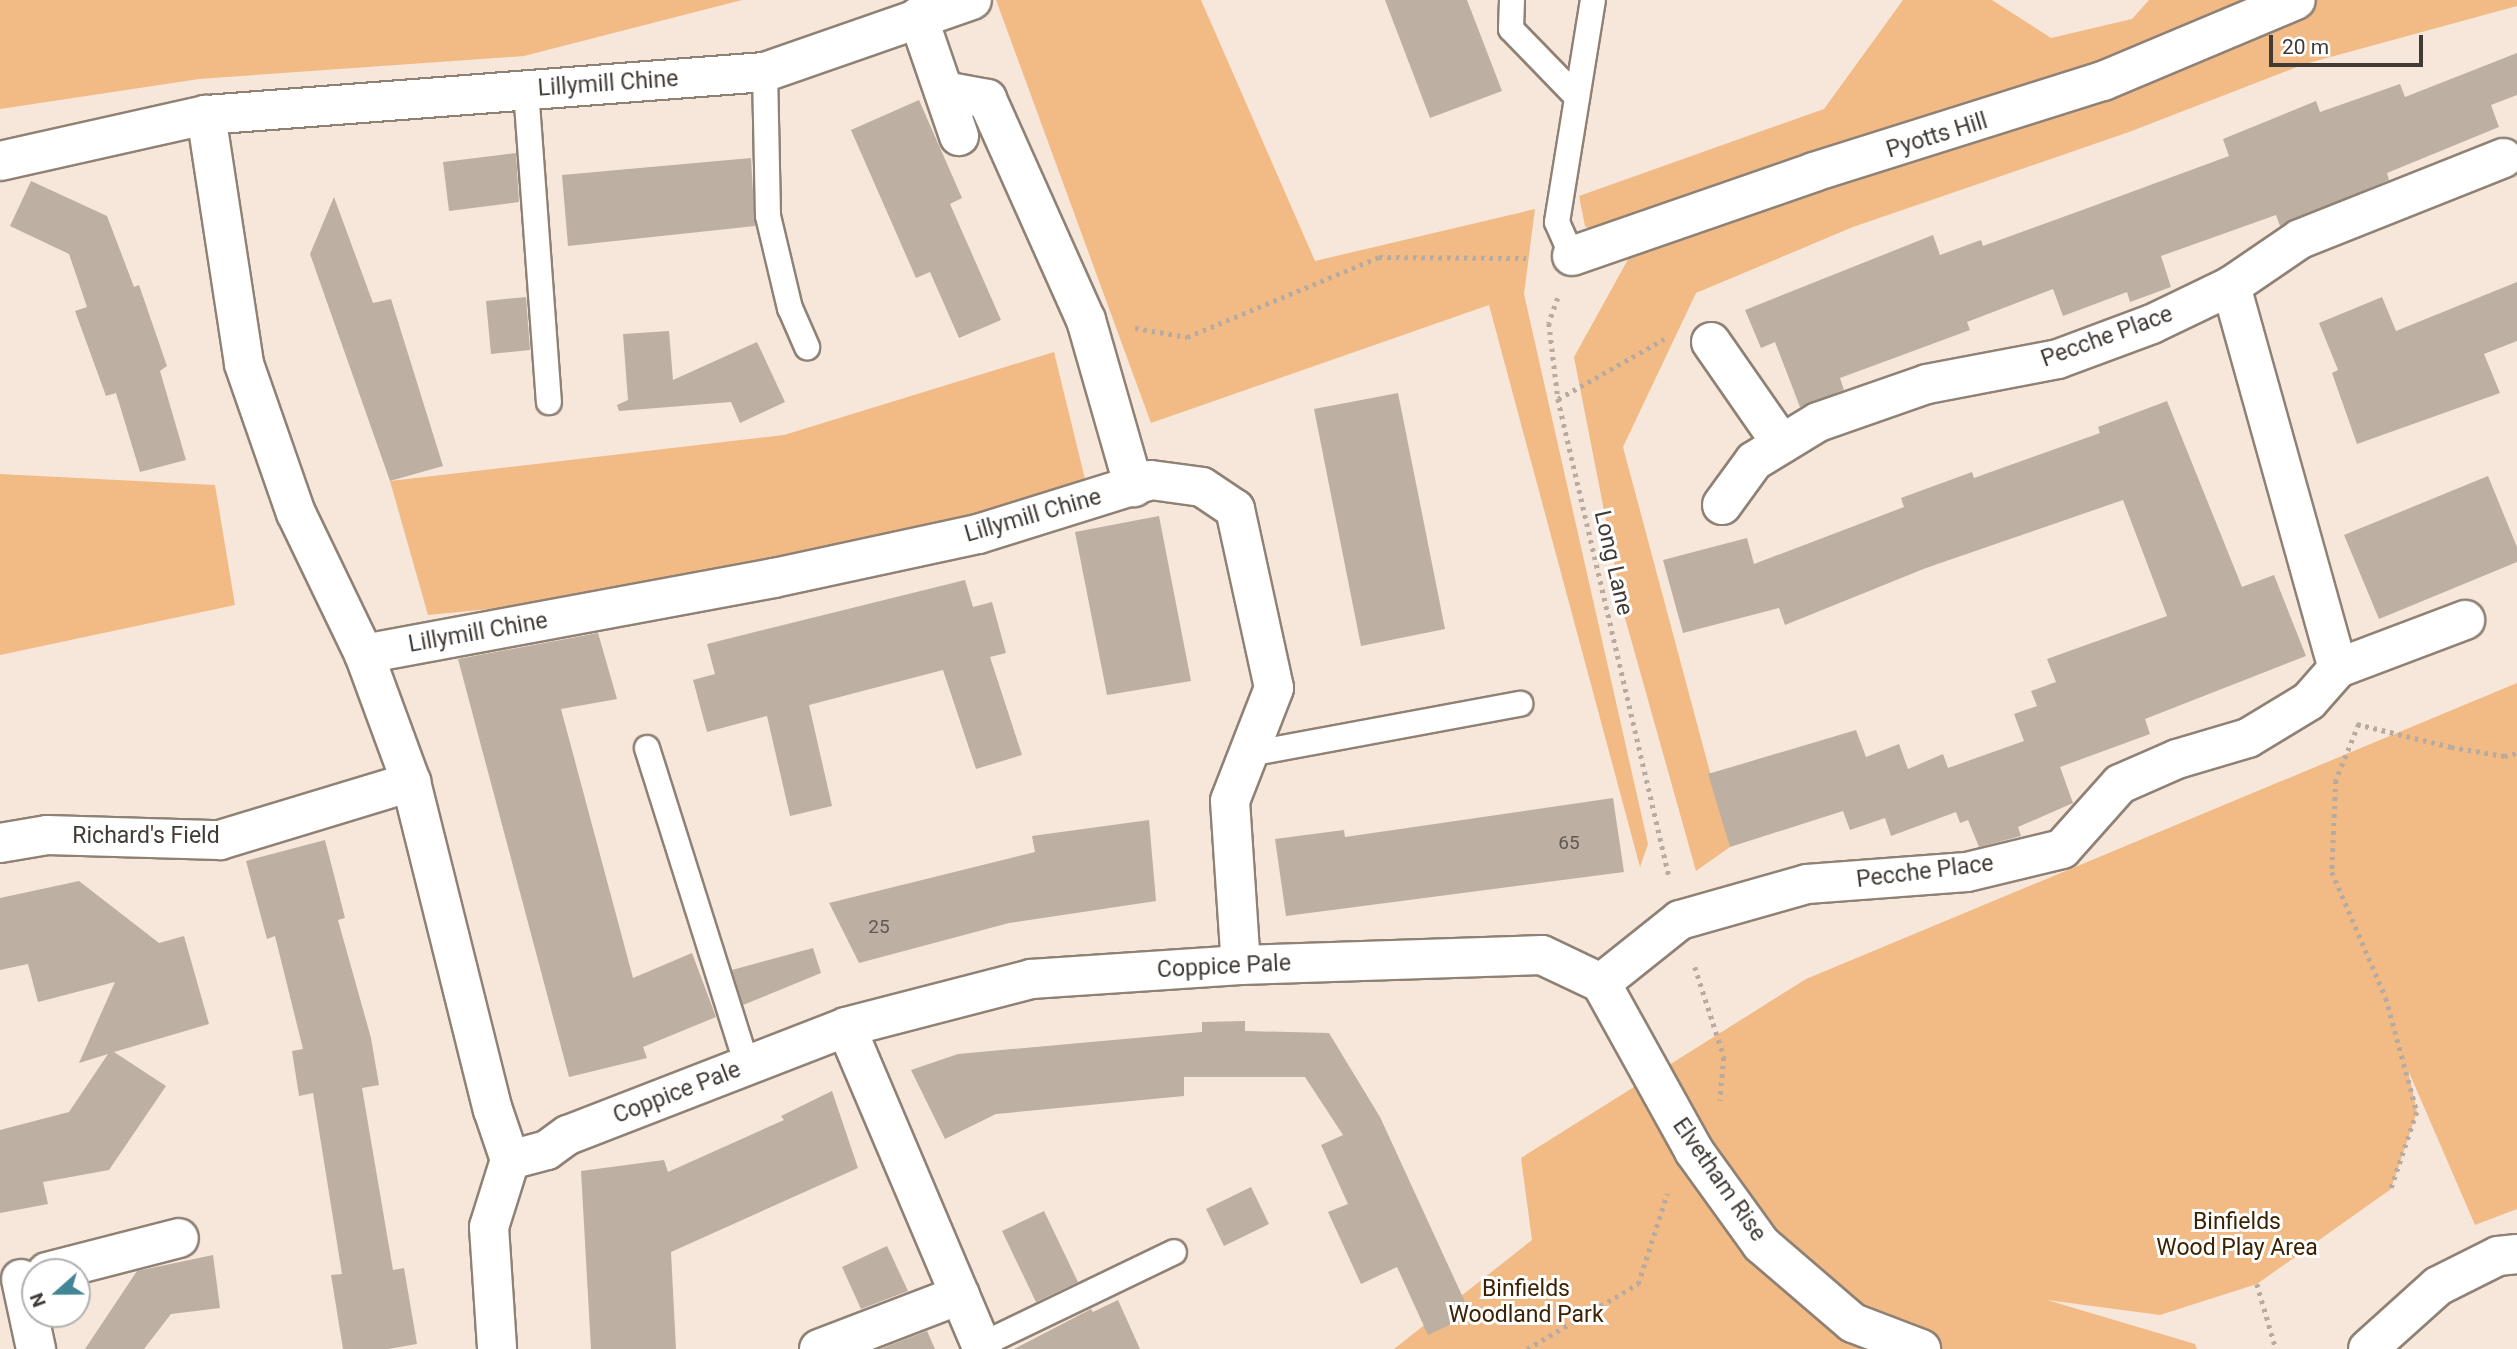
<!DOCTYPE html>
<html>
<head>
<meta charset="utf-8">
<style>
  body { margin:0 }
  #map { position:relative; width:2517px; height:1349px; overflow:hidden; background:#f6e7da; font-family:Roboto,sans-serif }
  div>[style] { position:absolute }
  [style*='--x'] { left:calc(var(--x)*1px); top:calc(var(--y)*1px); width:calc(var(--w)*1px); rotate:calc(var(--a)*1deg) }
  .green>* { inset:0; background:#f2bb86 }
  .building>* { inset:0; background:#bdafa2 }
  .path>* { height:4.5px; margin-top:-2.25px; transform-origin:0; background:repeating-linear-gradient(90deg,#b7aba1 0 3.5px,transparent 0 8.5px) }
  .roads { filter:drop-shadow(2px 0 #8f8275) drop-shadow(-2px 0 #8f8275) drop-shadow(0 2px #8f8275) drop-shadow(0 -2px #8f8275) }
  .lane>* { height:24px; margin:-12px; padding:0 12px; transform-origin:12px; border-radius:12px; background:#fff }
  .street>* { height:38px; margin:-19px; padding:0 19px; transform-origin:19px; border-radius:19px; background:#fff }
  span { translate:-50% -50%; white-space:nowrap; text-align:center; line-height:1.15; -webkit-text-stroke:6px #fff; paint-order:stroke }
  .number-label { font-size:19px; color:#605851 }
  .number-label span { -webkit-text-stroke-width:0 }
  .street-label { font-size:23px; color:#413b36 }
  .park-label { font-size:23px; color:#3d2201 }
  .north { position:absolute; left:21px; top:1258px; width:70px; height:70px; box-sizing:border-box; background:#fff; border:2px solid #b3b1af; border-radius:50%; rotate:249deg; font-size:19px; font-weight:700; line-height:28px; text-align:center; color:#413b36 }
  .north::after { content:''; display:block; margin:auto; width:24px; height:32px; background:#428595; clip-path:polygon(50% 0,100% 100%,50% 72%,0 100%) }
  .scale { position:absolute; left:2269px; top:35px; width:154px; height:32px; box-sizing:border-box; border:4px solid #413b36; border-top:0; padding-left:9px; font-size:21px; line-height:24px; white-space:nowrap; color:#413b36; -webkit-text-stroke:5px #fff; paint-order:stroke }
</style>
</head>
<body>
<div id="map">
  <div class="green">
    <div style="clip-path:polygon(0 0,742px 0,524px 56px,199px 79px,0 109px)"></div>
    <div style="clip-path:polygon(996px 0,1201px 0,1315px 261px,1535px 209px,1524px 294px,1648px 844px,1640px 867px,1489px 305px,1151px 423px)"></div>
    <div style="clip-path:polygon(1903px 0,1992px 0,2051px 38px,2132px 19px,2149px 0,2517px 0,2517px 6px,2305px 64px,2129px 132px,1853px 227px,1696px 293px,1623px 447px,1730px 847px,1696px 871px,1625px 618px,1574px 357px,1631px 254px,1585px 226px,1579px 196px,1824px 109px)"></div>
    <div style="clip-path:polygon(1054px 352px,1085px 479px,740px 585px,428px 615px,390px 481px,784px 435px)"></div>
    <div style="clip-path:polygon(0 474px,215px 485px,235px 605px,0 655px)"></div>
    <div style="clip-path:polygon(2517px 683px,2517px 1209px,2475px 1225px,2408px 1070px,2417px 1112px,2391px 1189px,2257px 1284px,2160px 1315px,2047px 1300px,2195px 1344px,2197px 1349px,1394px 1349px,1532px 1240px,1521px 1158px,1806px 979px)"></div>
  </div>
  <div class="building">
    <div style="clip-path:polygon(1385px 0,1467px 0,1502px 91px,1430px 118px)"></div>
    <div style="clip-path:polygon(2517px 53px,2517px 95px,2491px 105px,2499px 127px,2387px 173px,2389px 180px,2280px 226px,2276px 215px,2161px 256px,2171px 287px,2130px 302px,2127px 292px,2063px 316px,2053px 289px,1967px 322px,1970px 330px,1840px 378px,1844px 390px,1800px 407px,1775px 342px,1761px 348px,1745px 310px,1933px 235px,1940px 255px,1981px 240px,1983px 246px,2096px 205px,2229px 156px,2223px 139px,2316px 101px,2320px 112px,2400px 84px,2405px 97px)"></div>
    <div style="clip-path:polygon(919px 100px,962px 198px,950px 204px,1001px 320px,959px 338px,930px 272px,916px 278px,851px 130px)"></div>
    <div style="clip-path:polygon(516px 153px,519px 202px,449px 211px,443px 162px)"></div>
    <div style="clip-path:polygon(751px 158px,755px 226px,568px 246px,562px 175px)"></div>
    <div style="clip-path:polygon(31px 181px,107px 216px,134px 287px,139px 285px,167px 366px,160px 371px,186px 460px,140px 472px,116px 393px,106px 396px,75px 311px,87px 307px,69px 254px,10px 226px)"></div>
    <div style="clip-path:polygon(334px 197px,373px 303px,391px 299px,443px 466px,390px 481px,310px 254px)"></div>
    <div style="clip-path:polygon(2517px 282px,2517px 341px,2484px 354px,2500px 393px,2357px 444px,2332px 373px,2338px 370px,2319px 323px,2382px 297px,2396px 331px)"></div>
    <div style="clip-path:polygon(526px 297px,530px 350px,491px 354px,486px 301px)"></div>
    <div style="clip-path:polygon(669px 331px,673px 380px,757px 342px,785px 402px,740px 423px,731px 402px,619px 411px,617px 405px,628px 400px,623px 334px)"></div>
    <div style="clip-path:polygon(1398px 393px,1445px 629px,1361px 646px,1314px 409px)"></div>
    <div style="clip-path:polygon(2167px 401px,2242px 587px,2274px 575px,2306px 656px,2145px 719px,2150px 734px,2060px 767px,2073px 803px,2018px 827px,2021px 836px,1979px 847px,1968px 820px,1960px 823px,1956px 812px,1891px 836px,1885px 818px,1850px 830px,1843px 811px,1730px 847px,1708px 774px,1856px 730px,1866px 757px,1899px 744px,1908px 769px,1943px 754px,1948px 768px,2024px 741px,2014px 714px,2037px 706px,2031px 691px,2056px 682px,2047px 659px,2167px 616px,2123px 500px,1926px 568px,1785px 625px,1779px 608px,1683px 633px,1663px 560px,1747px 538px,1754px 564px,1904px 507px,1901px 498px,1972px 472px,1974px 478px,2100px 433px,2098px 427px)"></div>
    <div style="clip-path:polygon(2488px 476px,2517px 547px,2517px 562px,2379px 619px,2344px 535px)"></div>
    <div style="clip-path:polygon(1159px 516px,1191px 681px,1107px 695px,1075px 532px)"></div>
    <div style="clip-path:polygon(965px 580px,973px 607px,992px 602px,1006px 653px,990px 657px,1022px 755px,976px 769px,943px 670px,809px 705px,832px 806px,790px 816px,767px 716px,707px 732px,693px 680px,715px 674px,707px 644px)"></div>
    <div style="clip-path:polygon(598px 633px,617px 699px,561px 709px,633px 978px,692px 953px,716px 1017px,643px 1047px,647px 1058px,569px 1077px,458px 659px)"></div>
    <div style="clip-path:polygon(1613px 798px,1624px 872px,1286px 916px,1275px 839px,1344px 830px,1345px 837px)"></div>
    <div style="clip-path:polygon(1149px 820px,1156px 901px,1009px 923px,859px 963px,829px 903px,1035px 852px,1032px 836px)"></div>
    <div style="clip-path:polygon(325px 840px,345px 918px,338px 920px,371px 1038px,379px 1085px,362px 1088px,393px 1270px,404px 1268px,417px 1344px,388px 1349px,343px 1349px,331px 1275px,342px 1274px,313px 1093px,299px 1096px,292px 1051px,303px 1049px,275px 936px,267px 939px,246px 861px)"></div>
    <div style="clip-path:polygon(79px 881px,159px 943px,184px 936px,209px 1024px,114px 1052px,166px 1086px,109px 1170px,43px 1182px,48px 1204px,0 1213px,0 1130px,69px 1112px,108px 1054px,79px 1063px,115px 982px,38px 1002px,28px 964px,0 970px,0 898px)"></div>
    <div style="clip-path:polygon(813px 948px,821px 973px,743px 1005px,732px 970px)"></div>
    <div style="clip-path:polygon(1245px 1021px,1245px 1031px,1329px 1033px,1380px 1117px,1471px 1315px,1428px 1335px,1397px 1267px,1361px 1284px,1328px 1212px,1348px 1204px,1321px 1145px,1343px 1135px,1305px 1077px,1184px 1077px,1184px 1096px,996px 1114px,945px 1139px,911px 1070px,958px 1054px,1202px 1032px,1202px 1022px)"></div>
    <div style="clip-path:polygon(832px 1091px,858px 1168px,671px 1252px,676px 1349px,591px 1349px,581px 1171px,664px 1160px,668px 1172px,784px 1120px,781px 1116px)"></div>
    <div style="clip-path:polygon(1251px 1187px,1269px 1224px,1224px 1246px,1206px 1209px)"></div>
    <div style="clip-path:polygon(1044px 1211px,1078px 1282px,1036px 1302px,1002px 1231px)"></div>
    <div style="clip-path:polygon(887px 1246px,908px 1291px,861px 1309px,842px 1267px)"></div>
    <div style="clip-path:polygon(213px 1255px,220px 1308px,171px 1314px,144px 1349px,85px 1349px,137px 1271px)"></div>
    <div style="clip-path:polygon(1118px 1300px,1140px 1349px,1014px 1349px,1091px 1309px,1093px 1312px)"></div>
    <div style="clip-path:polygon(927px 1331px,935px 1349px,880px 1349px)"></div>
  </div>
  <div class="path">
    <div style="--x:1558;--y:298;--w:27;--a:110"></div>
    <div style="--x:1549;--y:323;--w:77;--a:83.2"></div>
    <div style="--x:1558;--y:399;--w:490;--a:76.9"></div>
    <div style="--x:1135;--y:328;--w:53;--a:9.8"></div>
    <div style="--x:1187;--y:337;--w:208;--a:-22.6"></div>
    <div style="--x:1379;--y:257;--w:147;--a:0.4"></div>
    <div style="--x:1558;--y:399;--w:122;--a:-29.5"></div>
    <div style="--x:2357;--y:724;--w:97;--a:13.7"></div>
    <div style="--x:2451;--y:747;--w:54;--a:9.6"></div>
    <div style="--x:2504;--y:756;--w:13;--a:-13"></div>
    <div style="--x:2359;--y:724;--w:61;--a:112.3"></div>
    <div style="--x:2336;--y:780;--w:92;--a:92.5"></div>
    <div style="--x:2332;--y:872;--w:137;--a:66.8"></div>
    <div style="--x:2386;--y:998;--w:118;--a:74.8"></div>
    <div style="--x:2417;--y:1112;--w:81;--a:108.7"></div>
    <div style="--x:1695;--y:967;--w:95;--a:72.1"></div>
    <div style="--x:1724;--y:1057;--w:44;--a:95.2"></div>
    <div style="--x:2257;--y:1284;--w:68;--a:73.7"></div>
    <div style="--x:1527;--y:1349;--w:129;--a:-30.4"></div>
    <div style="--x:1638;--y:1284;--w:95;--a:-72.1"></div>
  </div>
  <div class="roads">
    <div class="lane">
      <div style="--x:1512;--y:0;--w:29;--a:92"></div>
      <div style="--x:1511;--y:29;--w:95;--a:45.9"></div>
      <div style="--x:765;--y:72;--w:144;--a:88.8"></div>
      <div style="--x:768;--y:216;--w:95;--a:76.6"></div>
      <div style="--x:790;--y:308;--w:43;--a:66.4"></div>
      <div style="--x:526;--y:90;--w:313;--a:85.8"></div>
      <div style="--x:1572;--y:256;--w:37;--a:-114"></div>
      <div style="--x:1557;--y:222;--w:225;--a:-80.8"></div>
      <div style="--x:647;--y:748;--w:333;--a:72.5"></div>
      <div style="--x:1249;--y:754;--w:276;--a:-10.5"></div>
      <div style="--x:981;--y:1345;--w:214;--a:-25.7"></div>
    </div>
    <div class="street">
      <div style="--x:918;--y:17;--w:126;--a:71"></div>
      <div style="--x:944;--y:91;--w:44;--a:10.5"></div>
      <div style="--x:987;--y:99;--w:242;--a:65.9"></div>
      <div style="--x:1086;--y:320;--w:174;--a:74"></div>
      <div style="--x:206;--y:115;--w:252;--a:81.3"></div>
      <div style="--x:244;--y:364;--w:158;--a:70.8"></div>
      <div style="--x:296;--y:513;--w:157;--a:64.3"></div>
      <div style="--x:364;--y:654;--w:136;--a:69.8"></div>
      <div style="--x:411;--y:782;--w:338;--a:76"></div>
      <div style="--x:493;--y:1110;--w:53;--a:71.2"></div>
      <div style="--x:510;--y:1160;--w:70;--a:107.4"></div>
      <div style="--x:489;--y:1227;--w:122;--a:86.2"></div>
      <div style="--x:0;--y:161;--w:211;--a:-12.6"></div>
      <div style="--x:206;--y:115;--w:561;--a:-4.4"></div>
      <div style="--x:765;--y:72;--w:219;--a:-19.2"></div>
      <div style="--x:1572;--y:256;--w:256;--a:-19.1"></div>
      <div style="--x:1814;--y:172;--w:303;--a:-17.5"></div>
      <div style="--x:2103;--y:81;--w:209;--a:-22.8"></div>
      <div style="--x:2231;--y:286;--w:397;--a:74.4"></div>
      <div style="--x:1711;--y:342;--w:124;--a:55.2"></div>
      <div style="--x:1722;--y:505;--w:54;--a:-54"></div>
      <div style="--x:1754;--y:461;--w:75;--a:-31.4"></div>
      <div style="--x:1818;--y:422;--w:115;--a:-19.2"></div>
      <div style="--x:1927;--y:384;--w:133;--a:-10.8"></div>
      <div style="--x:2058;--y:359;--w:100;--a:-20.4"></div>
      <div style="--x:2152;--y:324;--w:88;--a:-25.7"></div>
      <div style="--x:2231;--y:286;--w:83;--a:-34.3"></div>
      <div style="--x:2300;--y:239;--w:219;--a:-21.7"></div>
      <div style="--x:364;--y:654;--w:417;--a:-10.5"></div>
      <div style="--x:774;--y:578;--w:209;--a:-12.2"></div>
      <div style="--x:978;--y:534;--w:181;--a:-17.3"></div>
      <div style="--x:1151;--y:480;--w:51;--a:7.8"></div>
      <div style="--x:1202;--y:487;--w:40;--a:34"></div>
      <div style="--x:1235;--y:509;--w:183;--a:77.7"></div>
      <div style="--x:1274;--y:688;--w:121;--a:111.3"></div>
      <div style="--x:1230;--y:801;--w:164;--a:86.2"></div>
      <div style="--x:0;--y:843;--w:48;--a:-9.7"></div>
      <div style="--x:47;--y:835;--w:173;--a:1.7"></div>
      <div style="--x:220;--y:840;--w:200;--a:-16.9"></div>
      <div style="--x:1601;--y:983;--w:101;--a:-38.6"></div>
      <div style="--x:1680;--y:920;--w:132;--a:-15.8"></div>
      <div style="--x:1807;--y:884;--w:160;--a:-4.3"></div>
      <div style="--x:1967;--y:872;--w:98;--a:-13.6"></div>
      <div style="--x:2062;--y:849;--w:87;--a:-48.3"></div>
      <div style="--x:2120;--y:784;--w:62;--a:-23.7"></div>
      <div style="--x:2177;--y:759;--w:74;--a:-16.5"></div>
      <div style="--x:2248;--y:738;--w:71;--a:-31.2"></div>
      <div style="--x:2309;--y:701;--w:44;--a:-48.7"></div>
      <div style="--x:2338;--y:668;--w:136;--a:-20.7"></div>
      <div style="--x:1601;--y:983;--w:192;--a:61"></div>
      <div style="--x:1694;--y:1151;--w:115;--a:54.2"></div>
      <div style="--x:1761;--y:1244;--w:121;--a:40.7"></div>
      <div style="--x:1853;--y:1323;--w:73;--a:20.9"></div>
      <div style="--x:846;--y:1027;--w:350;--a:67"></div>
      <div style="--x:510;--y:1160;--w:38;--a:-15"></div>
      <div style="--x:547;--y:1150;--w:26;--a:-36"></div>
      <div style="--x:568;--y:1135;--w:298;--a:-21.2"></div>
      <div style="--x:846;--y:1027;--w:191;--a:-14.5"></div>
      <div style="--x:1031;--y:979;--w:210;--a:-3.8"></div>
      <div style="--x:1241;--y:965;--w:301;--a:-1.9"></div>
      <div style="--x:1542;--y:955;--w:65;--a:25.4"></div>
      <div style="--x:47;--y:1272;--w:136;--a:-14.4"></div>
      <div style="--x:21;--y:1279;--w:72;--a:77.9"></div>
      <div style="--x:819;--y:1349;--w:151;--a:-21"></div>
      <div style="--x:2368;--y:1349;--w:94;--a:-42"></div>
      <div style="--x:2438;--y:1286;--w:67;--a:-26.6"></div>
      <div style="--x:2498;--y:1256;--w:19;--a:-6"></div>
    </div>
  </div>
  <div class="number-label">
    <span style="left:1569px;top:843px">65</span>
    <span style="left:879px;top:927px">25</span>
  </div>
  <div class="street-label">
    <span style="left:608px;top:84px;rotate:-4deg">Lillymill Chine</span>
    <span style="left:1937px;top:136px;rotate:-17deg">Pyotts Hill</span>
    <span style="left:2107px;top:337px;rotate:-20deg">Pecche Place</span>
    <span style="left:1033px;top:516px;rotate:-16deg">Lillymill Chine</span>
    <span style="left:1613px;top:563px;rotate:77deg">Long Lane</span>
    <span style="left:478px;top:633px;rotate:-10deg">Lillymill Chine</span>
    <span style="left:146px;top:836px">Richard's Field</span>
    <span style="left:1925px;top:872px;rotate:-7deg">Pecche Place</span>
    <span style="left:1224px;top:967px;rotate:-3deg">Coppice Pale</span>
    <span style="left:677px;top:1093px;rotate:-21deg">Coppice Pale</span>
    <span style="left:1719px;top:1180px;rotate:55deg">Elvetham Rise</span>
  </div>
  <div class="park-label">
    <span style="left:2237px;top:1235px">Binfields<br>Wood Play Area</span>
    <span style="left:1526px;top:1302px">Binfields<br>Woodland Park</span>
  </div>
  <div class="north">N</div>
  <div class="scale">20 m</div>
</div>
</body>
</html>
